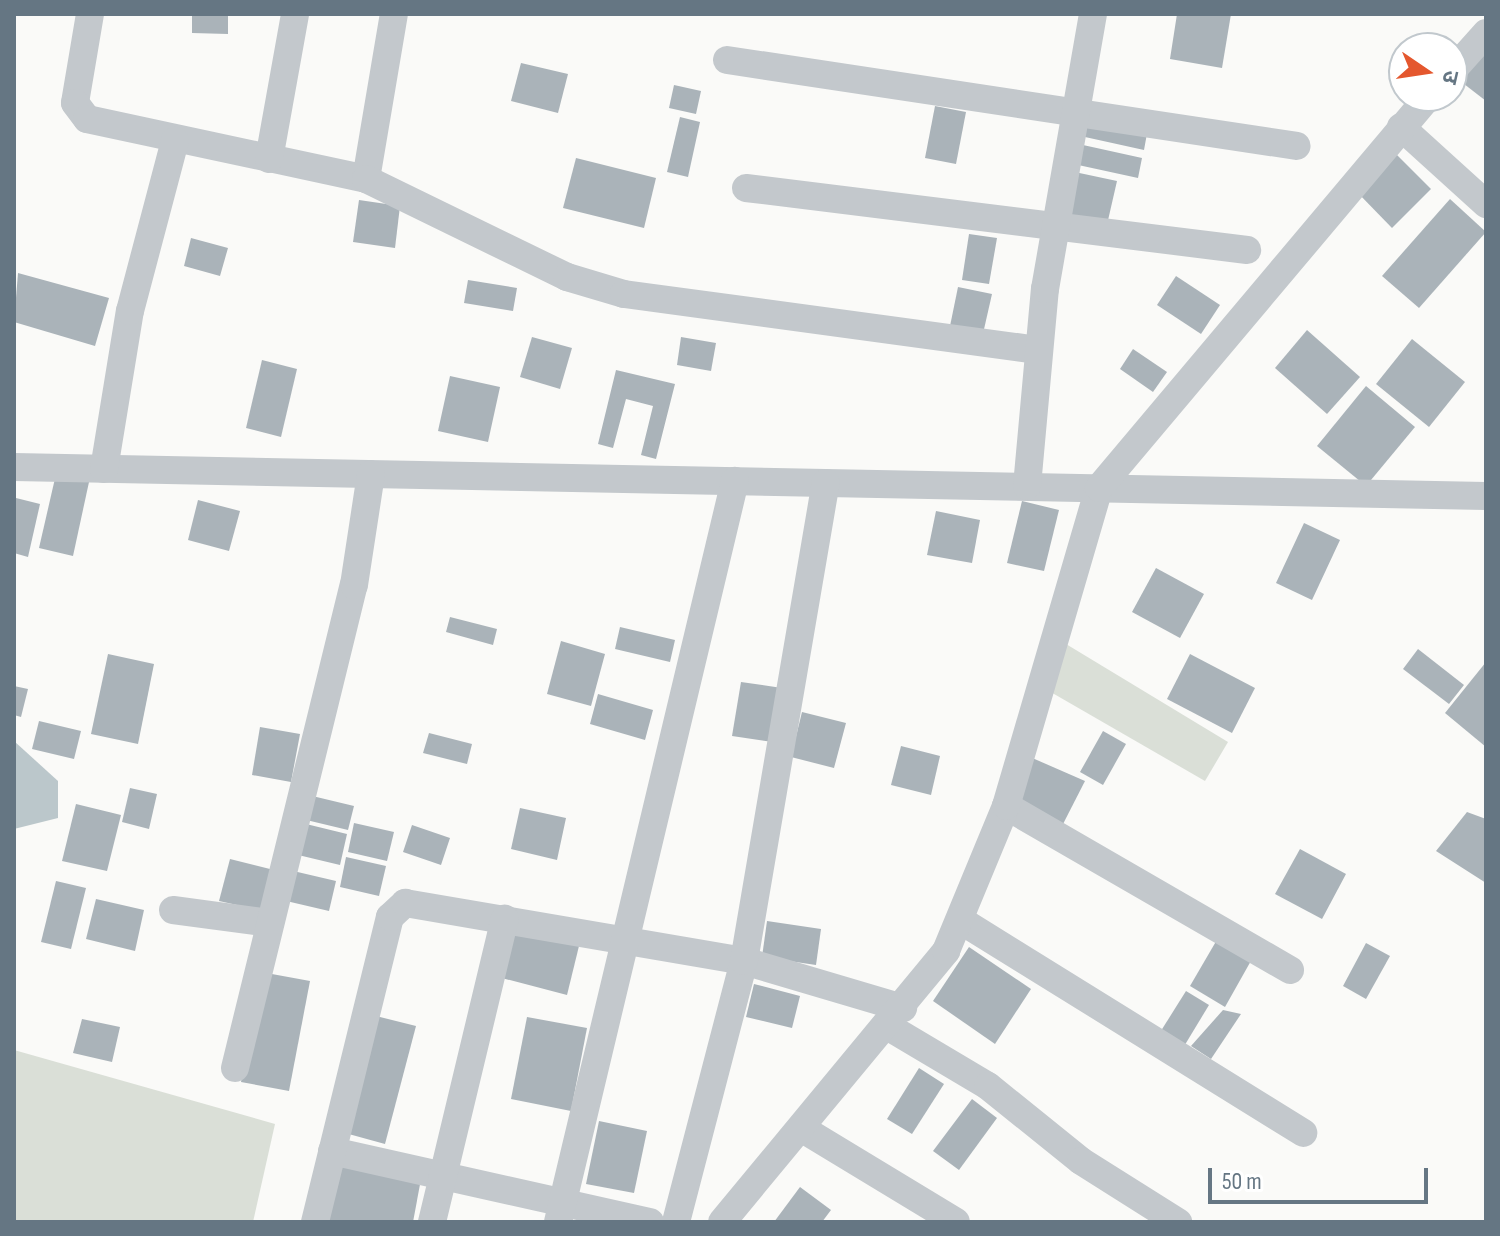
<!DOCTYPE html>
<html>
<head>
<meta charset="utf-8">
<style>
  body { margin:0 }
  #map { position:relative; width:1500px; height:1236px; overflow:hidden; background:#fafaf8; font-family:"Sofia Sans Condensed","Noto Sans Devanagari",sans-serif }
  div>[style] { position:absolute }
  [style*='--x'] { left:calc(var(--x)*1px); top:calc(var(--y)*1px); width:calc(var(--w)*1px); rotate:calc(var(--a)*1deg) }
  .green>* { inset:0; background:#dadfd7 }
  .water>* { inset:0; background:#bbc7cb }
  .building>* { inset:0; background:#aab3b9 }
  .minor>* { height:28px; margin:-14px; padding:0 14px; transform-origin:14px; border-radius:14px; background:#c3c8cc }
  span { translate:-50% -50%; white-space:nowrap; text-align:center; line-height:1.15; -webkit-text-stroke:8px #fff; paint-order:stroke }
  .frame { position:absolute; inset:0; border:16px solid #657683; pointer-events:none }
  .north { position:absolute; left:1388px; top:32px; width:80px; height:80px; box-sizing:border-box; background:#fff; border:2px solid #c1c8cd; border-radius:50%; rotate:103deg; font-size:22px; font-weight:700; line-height:32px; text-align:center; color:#657683 }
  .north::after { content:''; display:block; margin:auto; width:28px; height:36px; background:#e4572e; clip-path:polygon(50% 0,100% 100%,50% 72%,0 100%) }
  .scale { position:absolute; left:1208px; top:1168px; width:220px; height:36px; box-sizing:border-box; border:4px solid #657683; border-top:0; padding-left:10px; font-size:24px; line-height:28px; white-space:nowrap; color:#657683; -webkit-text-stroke:6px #fff; paint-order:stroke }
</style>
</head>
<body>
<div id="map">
  <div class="green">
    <div style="clip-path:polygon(1066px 644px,1228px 742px,1205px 781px,1035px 683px)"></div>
    <div style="clip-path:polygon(14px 1050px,275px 1124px,253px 1222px,14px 1222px)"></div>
  </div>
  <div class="water">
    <div style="clip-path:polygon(14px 741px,58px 781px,58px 818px,14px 829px)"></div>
  </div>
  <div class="building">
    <div style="clip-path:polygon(192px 14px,228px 14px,228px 34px,192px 33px)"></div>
    <div style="clip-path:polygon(1177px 14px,1231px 14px,1222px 68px,1170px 59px)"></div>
    <div style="clip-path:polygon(1486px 37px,1486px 101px,1455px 77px)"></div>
    <div style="clip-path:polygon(521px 63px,568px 74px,558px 113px,511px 101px)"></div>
    <div style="clip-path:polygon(674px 85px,701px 91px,696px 114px,669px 108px)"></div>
    <div style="clip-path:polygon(935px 106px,966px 112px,956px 164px,925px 158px)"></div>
    <div style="clip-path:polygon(1079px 114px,1148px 128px,1144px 150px,1085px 137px,1083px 145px,1142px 158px,1138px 178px,1069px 163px)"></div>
    <div style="clip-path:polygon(680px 117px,700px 122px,688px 177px,667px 172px)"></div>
    <div style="clip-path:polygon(1394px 152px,1431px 189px,1392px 228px,1356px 191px)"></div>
    <div style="clip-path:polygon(576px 158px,656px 178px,644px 228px,563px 208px)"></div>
    <div style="clip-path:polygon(1070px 171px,1117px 181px,1106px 229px,1060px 219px)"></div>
    <div style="clip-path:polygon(1450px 199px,1486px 232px,1419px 308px,1382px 276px)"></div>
    <div style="clip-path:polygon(359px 200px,400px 206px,395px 248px,353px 242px)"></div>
    <div style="clip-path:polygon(969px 234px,997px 238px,989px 284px,962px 280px)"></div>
    <div style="clip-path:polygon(191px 238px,228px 248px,220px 276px,184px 266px)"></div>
    <div style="clip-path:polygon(18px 273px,109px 298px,95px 346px,14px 322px)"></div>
    <div style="clip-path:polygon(1176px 276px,1220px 305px,1201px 334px,1157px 305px)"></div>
    <div style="clip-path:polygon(468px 280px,517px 288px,513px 311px,464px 303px)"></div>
    <div style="clip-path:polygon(958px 287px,992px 294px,982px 338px,949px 331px)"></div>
    <div style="clip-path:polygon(1307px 330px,1360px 377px,1327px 414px,1275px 368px)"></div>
    <div style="clip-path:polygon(532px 337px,572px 348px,560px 389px,520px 377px)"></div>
    <div style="clip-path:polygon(681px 337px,716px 343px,711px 371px,677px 365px)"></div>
    <div style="clip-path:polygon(1412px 339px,1465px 382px,1429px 427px,1376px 384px)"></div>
    <div style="clip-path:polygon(1133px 349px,1167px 372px,1153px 392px,1120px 369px)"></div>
    <div style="clip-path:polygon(262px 360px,297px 369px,281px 437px,246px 428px)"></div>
    <div style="clip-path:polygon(616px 370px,675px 384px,656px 459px,641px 455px,653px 406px,626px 399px,613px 448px,598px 444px)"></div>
    <div style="clip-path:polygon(450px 376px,500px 387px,488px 442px,438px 431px)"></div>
    <div style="clip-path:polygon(1366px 386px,1415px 427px,1366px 486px,1317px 446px)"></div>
    <div style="clip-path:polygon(56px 474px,89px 482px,73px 556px,39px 548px)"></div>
    <div style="clip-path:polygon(16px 498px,40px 504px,28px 557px,14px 553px)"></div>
    <div style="clip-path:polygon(198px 500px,240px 511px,229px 551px,188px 540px)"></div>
    <div style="clip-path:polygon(1022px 501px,1059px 510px,1044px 571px,1007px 563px)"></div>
    <div style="clip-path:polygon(936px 511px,980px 520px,972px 563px,927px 555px)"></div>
    <div style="clip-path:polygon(1304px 523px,1340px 540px,1312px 600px,1276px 583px)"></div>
    <div style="clip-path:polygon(1156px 568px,1204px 594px,1180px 638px,1132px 612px)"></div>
    <div style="clip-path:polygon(450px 617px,497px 629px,493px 645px,446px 632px)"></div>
    <div style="clip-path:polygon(620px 627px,675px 640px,670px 662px,615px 649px)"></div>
    <div style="clip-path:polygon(561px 641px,605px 654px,591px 706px,547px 694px)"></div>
    <div style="clip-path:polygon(1418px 649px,1464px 685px,1449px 704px,1403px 669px)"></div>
    <div style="clip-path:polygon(108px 654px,154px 664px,138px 744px,91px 734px)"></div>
    <div style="clip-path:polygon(1190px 654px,1255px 688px,1232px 733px,1167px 699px)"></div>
    <div style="clip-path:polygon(1486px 662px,1486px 747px,1445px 713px)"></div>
    <div style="clip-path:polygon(741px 682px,782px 688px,773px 742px,732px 736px)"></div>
    <div style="clip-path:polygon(14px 686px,28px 689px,21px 717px,14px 715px)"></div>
    <div style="clip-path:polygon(598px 694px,653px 710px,645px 740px,590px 724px)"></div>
    <div style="clip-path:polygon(802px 712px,846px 723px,834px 768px,791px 757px)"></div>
    <div style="clip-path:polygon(39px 721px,81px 731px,74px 759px,32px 749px)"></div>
    <div style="clip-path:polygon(260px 727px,300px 734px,291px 782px,252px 775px)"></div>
    <div style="clip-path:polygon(1103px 731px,1126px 744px,1103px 785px,1080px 772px)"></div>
    <div style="clip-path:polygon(429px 733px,472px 744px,467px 764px,423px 753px)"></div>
    <div style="clip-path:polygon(901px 746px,940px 756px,931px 795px,891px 785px)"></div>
    <div style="clip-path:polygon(1030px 757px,1085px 781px,1062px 826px,1013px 796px)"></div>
    <div style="clip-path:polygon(130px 788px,157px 794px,149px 829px,122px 822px)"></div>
    <div style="clip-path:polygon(304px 794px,354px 806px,348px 830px,298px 818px)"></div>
    <div style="clip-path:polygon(76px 804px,121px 815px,107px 871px,62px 861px)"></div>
    <div style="clip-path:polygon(520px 808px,566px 818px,557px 860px,511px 849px)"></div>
    <div style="clip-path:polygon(1467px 812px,1486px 819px,1486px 883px,1436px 851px)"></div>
    <div style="clip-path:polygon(302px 823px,347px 834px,340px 865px,294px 854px)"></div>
    <div style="clip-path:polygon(354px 823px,394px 832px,387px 861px,348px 852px)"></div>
    <div style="clip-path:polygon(412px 825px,450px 838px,441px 865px,403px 852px)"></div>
    <div style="clip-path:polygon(1300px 849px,1346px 874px,1322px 919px,1275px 894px)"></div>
    <div style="clip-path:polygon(346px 857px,386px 866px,379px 896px,340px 887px)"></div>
    <div style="clip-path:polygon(230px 859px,274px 870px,264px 911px,219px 901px)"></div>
    <div style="clip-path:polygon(289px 870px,336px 881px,329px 911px,282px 900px)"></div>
    <div style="clip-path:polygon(56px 881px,86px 888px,71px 949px,41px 942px)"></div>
    <div style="clip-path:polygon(96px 899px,144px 910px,135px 951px,86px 939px)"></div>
    <div style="clip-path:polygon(767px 921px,821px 929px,816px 965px,762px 957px)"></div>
    <div style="clip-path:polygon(510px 928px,579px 946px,567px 995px,498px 977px)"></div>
    <div style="clip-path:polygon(1218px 938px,1252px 959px,1225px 1007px,1190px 986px)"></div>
    <div style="clip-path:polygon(1366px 943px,1390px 956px,1366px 999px,1343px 986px)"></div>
    <div style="clip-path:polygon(969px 947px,1031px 989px,995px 1044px,933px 1001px)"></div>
    <div style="clip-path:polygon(261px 972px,310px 981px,289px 1091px,241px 1082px)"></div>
    <div style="clip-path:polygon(754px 984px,800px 996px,792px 1028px,746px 1017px)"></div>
    <div style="clip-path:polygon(1186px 991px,1209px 1005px,1183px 1048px,1159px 1034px)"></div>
    <div style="clip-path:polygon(1223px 1010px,1241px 1014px,1211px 1059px,1191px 1046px)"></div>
    <div style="clip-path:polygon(376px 1016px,416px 1026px,385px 1144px,345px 1133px)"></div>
    <div style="clip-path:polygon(527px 1017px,587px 1028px,571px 1111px,511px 1099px)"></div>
    <div style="clip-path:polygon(82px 1019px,120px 1027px,112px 1062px,73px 1053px)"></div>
    <div style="clip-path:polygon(919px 1068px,944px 1084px,912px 1134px,887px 1119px)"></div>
    <div style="clip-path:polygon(972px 1099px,997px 1118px,959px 1170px,933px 1151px)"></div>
    <div style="clip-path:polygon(599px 1121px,647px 1131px,634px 1193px,586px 1184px)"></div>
    <div style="clip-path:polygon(335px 1163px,421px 1179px,413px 1222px,324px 1222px)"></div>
    <div style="clip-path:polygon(800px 1187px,831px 1210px,822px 1222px,774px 1222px)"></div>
  </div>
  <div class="minor">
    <div style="--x:90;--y:14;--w:90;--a:99.6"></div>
    <div style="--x:75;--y:103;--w:20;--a:53"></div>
    <div style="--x:87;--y:119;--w:285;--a:12.1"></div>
    <div style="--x:366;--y:179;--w:167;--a:-80.4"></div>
    <div style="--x:727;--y:60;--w:576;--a:8.58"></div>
    <div style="--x:1452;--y:71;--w:51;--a:-48.2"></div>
    <div style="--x:1401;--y:127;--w:115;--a:42.2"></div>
    <div style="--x:269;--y:159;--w:147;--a:-79.8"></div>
    <div style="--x:366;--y:179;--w:224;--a:26"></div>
    <div style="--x:567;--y:277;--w:59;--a:16.6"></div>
    <div style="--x:624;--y:294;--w:418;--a:7.7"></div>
    <div style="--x:746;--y:188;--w:505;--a:7.05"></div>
    <div style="--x:14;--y:467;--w:1472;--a:1.13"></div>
    <div style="--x:104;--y:469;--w:160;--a:-80.7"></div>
    <div style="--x:130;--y:311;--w:176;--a:-75.2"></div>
    <div style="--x:1027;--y:486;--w:198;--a:-84.8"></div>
    <div style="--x:1045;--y:289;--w:279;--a:-80.1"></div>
    <div style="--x:1006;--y:806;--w:328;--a:30"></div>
    <div style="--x:173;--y:910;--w:98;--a:7.6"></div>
    <div style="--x:960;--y:920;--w:404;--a:31.8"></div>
    <div style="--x:887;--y:1026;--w:117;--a:30.7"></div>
    <div style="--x:988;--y:1086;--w:119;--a:38.9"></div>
    <div style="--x:1081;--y:1161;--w:115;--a:32.2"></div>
    <div style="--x:235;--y:1068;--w:497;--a:-76.2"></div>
    <div style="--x:354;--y:585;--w:112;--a:-81.3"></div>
    <div style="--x:801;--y:1128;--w:181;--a:31.2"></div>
    <div style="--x:332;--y:1151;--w:326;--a:12.6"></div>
    <div style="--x:315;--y:1222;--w:314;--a:-76.2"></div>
    <div style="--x:390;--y:917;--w:21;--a:-43"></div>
    <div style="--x:405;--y:903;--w:344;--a:9.7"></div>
    <div style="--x:744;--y:961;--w:166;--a:16.5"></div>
    <div style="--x:432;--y:1222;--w:312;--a:-76.5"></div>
    <div style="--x:558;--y:1222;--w:762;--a:-76.57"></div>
    <div style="--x:676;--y:1222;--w:270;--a:-75.4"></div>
    <div style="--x:744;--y:961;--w:485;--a:-80.3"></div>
    <div style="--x:722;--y:1222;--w:352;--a:-50.4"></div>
    <div style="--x:946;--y:951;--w:157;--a:-67.5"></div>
    <div style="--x:1006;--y:806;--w:331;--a:-73.7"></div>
    <div style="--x:1099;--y:488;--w:512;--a:-49.91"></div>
  </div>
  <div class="frame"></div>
  <div class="north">उ</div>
  <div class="scale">50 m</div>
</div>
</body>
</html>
